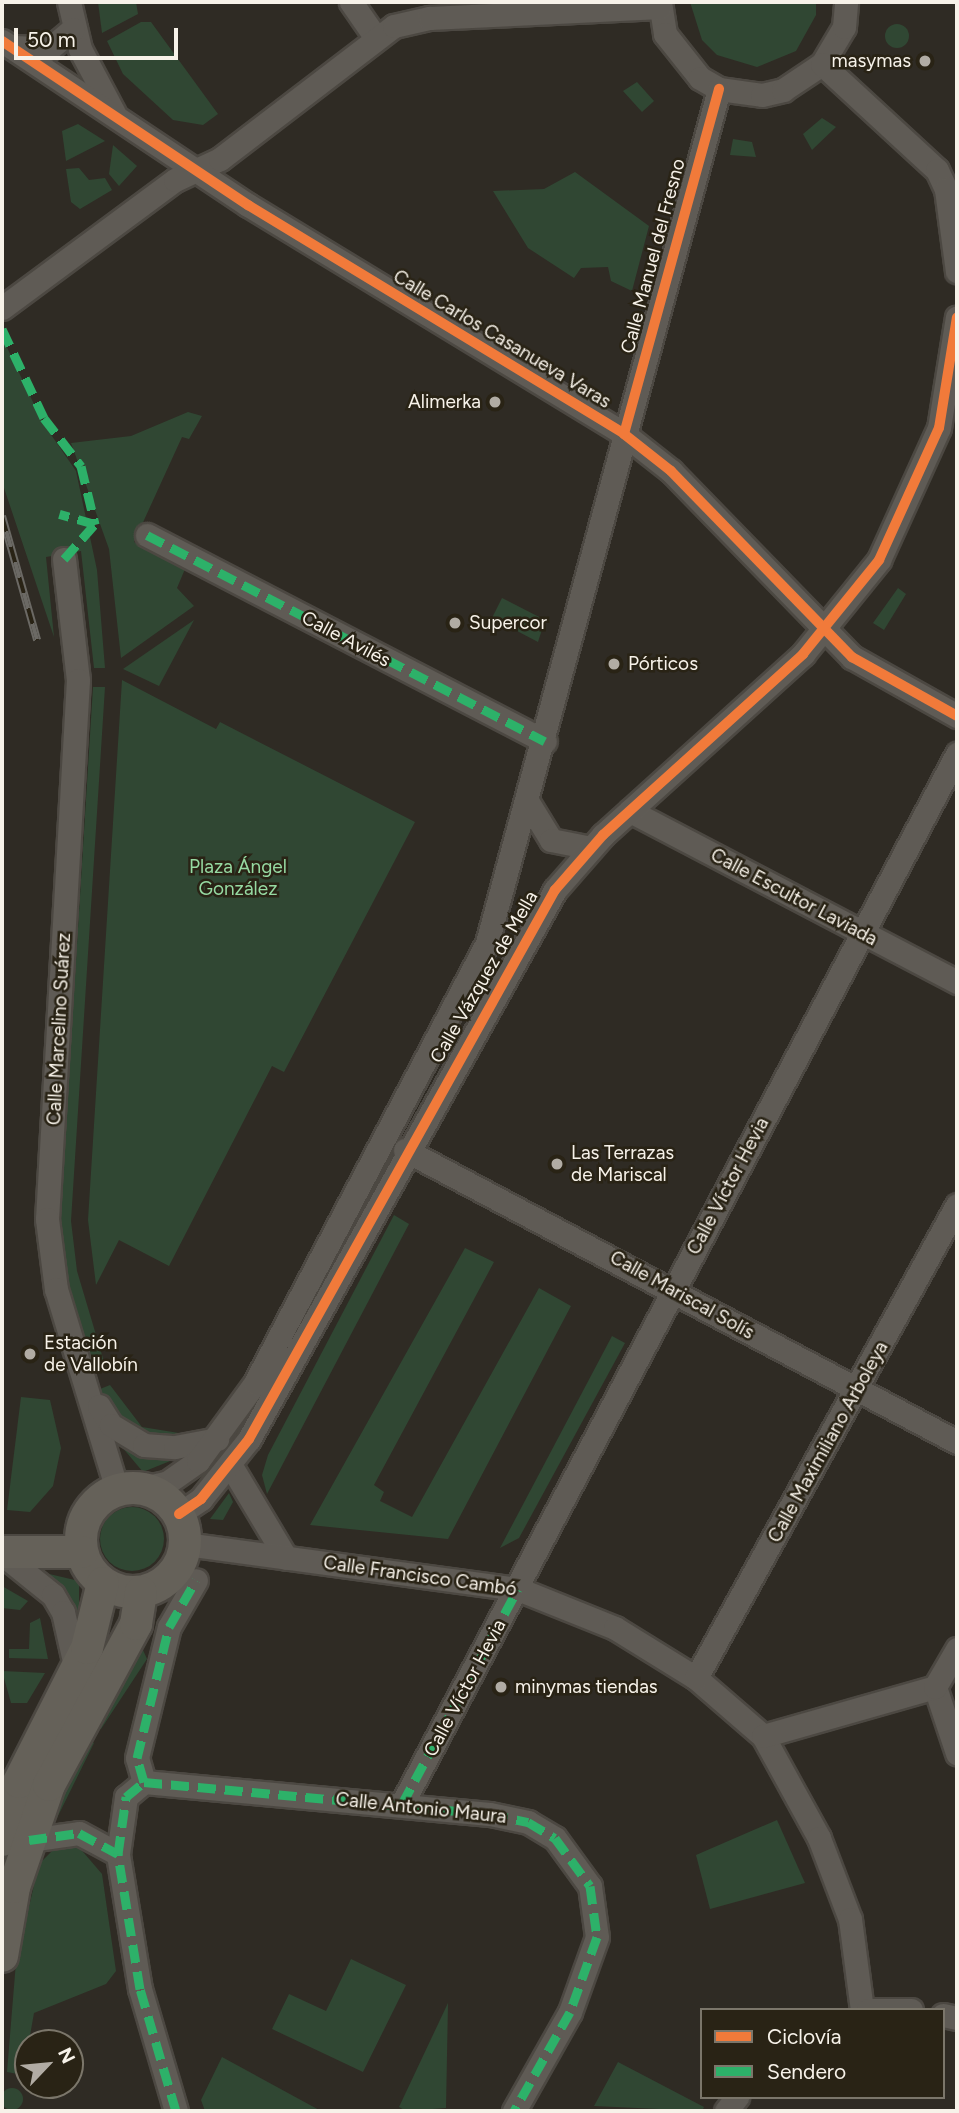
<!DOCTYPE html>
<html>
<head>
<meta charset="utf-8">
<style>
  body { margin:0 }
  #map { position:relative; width:959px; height:2113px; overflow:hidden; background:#2f2b24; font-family:Figtree,sans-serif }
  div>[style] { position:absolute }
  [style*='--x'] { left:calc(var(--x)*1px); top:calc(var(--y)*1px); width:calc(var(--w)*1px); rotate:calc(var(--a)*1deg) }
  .green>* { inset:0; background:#304733 }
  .round { border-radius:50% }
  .roads { filter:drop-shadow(2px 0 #4c4842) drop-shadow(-2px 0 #4c4842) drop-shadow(0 2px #4c4842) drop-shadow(0 -2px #4c4842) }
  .street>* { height:23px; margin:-11.5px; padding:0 11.5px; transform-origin:11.5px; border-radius:11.5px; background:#5f5b55 }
  .secondary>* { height:32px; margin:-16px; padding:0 16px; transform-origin:16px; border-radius:16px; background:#656159 }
  .secondary>.ring { margin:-16px; padding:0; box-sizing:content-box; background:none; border:32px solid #656159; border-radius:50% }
  .rail>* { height:8px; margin-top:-4px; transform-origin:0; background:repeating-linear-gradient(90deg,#292315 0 16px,#6b6964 0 32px); box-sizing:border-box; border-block:2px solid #6b6964 }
  .quiet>* { height:9px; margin-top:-4.5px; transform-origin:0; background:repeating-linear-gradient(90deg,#2db169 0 18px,transparent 0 27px) }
  .cycleway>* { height:10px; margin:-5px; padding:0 5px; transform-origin:5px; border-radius:5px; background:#f17a3a }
  .dots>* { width:19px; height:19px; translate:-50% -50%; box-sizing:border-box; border:4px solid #292315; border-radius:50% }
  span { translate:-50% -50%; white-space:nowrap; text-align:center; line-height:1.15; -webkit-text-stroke:5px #292315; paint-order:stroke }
  .poi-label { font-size:19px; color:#f7f2e9 }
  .right { translate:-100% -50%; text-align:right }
  .left { translate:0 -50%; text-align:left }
  .street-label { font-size:19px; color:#f7f2e9 }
  .park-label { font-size:19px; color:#96daa2 }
  .frame { position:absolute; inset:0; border:4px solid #f7f2e9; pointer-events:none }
  .legend { position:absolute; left:700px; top:2008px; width:245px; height:91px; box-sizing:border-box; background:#292315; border:2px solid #7b766a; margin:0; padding:9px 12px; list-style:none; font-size:21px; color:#f7f2e9 }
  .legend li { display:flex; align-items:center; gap:14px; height:35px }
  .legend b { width:35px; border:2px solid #7b766a }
  .north { position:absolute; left:14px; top:2029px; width:70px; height:70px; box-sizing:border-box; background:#292315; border:2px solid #7b766a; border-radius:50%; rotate:64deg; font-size:19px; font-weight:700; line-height:28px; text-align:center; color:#f7f2e9 }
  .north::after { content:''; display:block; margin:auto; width:24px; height:32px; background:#b1aca4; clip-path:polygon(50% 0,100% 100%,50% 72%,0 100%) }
  .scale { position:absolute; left:14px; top:28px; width:164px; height:32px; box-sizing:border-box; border:4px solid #f7f2e9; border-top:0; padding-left:9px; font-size:21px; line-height:24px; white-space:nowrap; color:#f7f2e9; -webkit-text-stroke:5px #292315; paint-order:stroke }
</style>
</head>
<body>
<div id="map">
  <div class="green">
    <div style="clip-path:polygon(98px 2px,136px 2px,138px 14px,102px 33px)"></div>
    <div style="clip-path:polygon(690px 2px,816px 2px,816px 15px,796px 51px,757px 67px,717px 55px,702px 40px)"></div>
    <div style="clip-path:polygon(141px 22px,151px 22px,218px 114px,203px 125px,173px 120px,123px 74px,107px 41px)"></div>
    <div class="round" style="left:885px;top:24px;width:24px;height:24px"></div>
    <div style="clip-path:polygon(637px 82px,654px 101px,642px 112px,623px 91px)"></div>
    <div style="clip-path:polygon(822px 118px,836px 127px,812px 150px,803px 134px)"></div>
    <div style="clip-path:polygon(78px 124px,105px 141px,66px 161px,62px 131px)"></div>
    <div style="clip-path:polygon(733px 139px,752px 142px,756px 157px,730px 155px)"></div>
    <div style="clip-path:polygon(113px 145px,137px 166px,119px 186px,109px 174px)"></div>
    <div style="clip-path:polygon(79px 168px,89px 180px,105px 178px,112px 190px,80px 209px,71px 202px,66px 169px)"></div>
    <div style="clip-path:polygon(575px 172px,649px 226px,632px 291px,611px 281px,608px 267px,581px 268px,574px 278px,528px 248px,493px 191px,544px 189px)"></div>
    <div style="clip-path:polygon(2px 337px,43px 423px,76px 471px,97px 570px,105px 668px,94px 668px,81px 551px,46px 557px,54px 637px,2px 482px)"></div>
    <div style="clip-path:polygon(188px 412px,202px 416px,189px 439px,182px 437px,134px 542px,185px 569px,177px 588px,194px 606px,121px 658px,109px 549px,71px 443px,131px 436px)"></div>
    <div style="clip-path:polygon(898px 588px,906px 594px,884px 630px,873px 623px)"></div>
    <div style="clip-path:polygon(502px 598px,545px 620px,538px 642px,492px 618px)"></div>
    <div style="clip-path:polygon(194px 620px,159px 686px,123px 669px)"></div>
    <div style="clip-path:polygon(122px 680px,216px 729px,220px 722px,415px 822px,284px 1072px,272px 1066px,169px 1266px,119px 1240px,96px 1285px,88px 1220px)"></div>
    <div style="clip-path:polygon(93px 687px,105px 687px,71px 1221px,77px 1271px,105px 1365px,94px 1368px,65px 1271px,60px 1218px)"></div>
    <div style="clip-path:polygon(394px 1215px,409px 1224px,267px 1494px,262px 1475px,268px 1455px)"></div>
    <div style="clip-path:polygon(465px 1248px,494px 1262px,374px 1485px,384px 1492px,380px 1501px,412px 1517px,539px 1288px,571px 1306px,448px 1539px,310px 1525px)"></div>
    <div style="clip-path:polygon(612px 1336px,625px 1343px,519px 1538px,500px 1548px)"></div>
    <div style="clip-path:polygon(110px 1385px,142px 1427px,185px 1434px,166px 1440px,131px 1430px,107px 1405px,100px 1389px)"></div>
    <div style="clip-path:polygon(21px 1397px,50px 1400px,61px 1448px,53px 1486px,30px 1512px,7px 1510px)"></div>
    <div style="clip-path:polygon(116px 1440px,180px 1457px,143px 1472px)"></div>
    <div style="clip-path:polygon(229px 1493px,233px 1502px,223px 1520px,210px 1519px)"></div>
    <div class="round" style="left:100px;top:1507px;width:64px;height:64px"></div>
    <div style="clip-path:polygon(45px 1573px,79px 1581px,79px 1626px,61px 1591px)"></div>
    <div style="clip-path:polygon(2px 1586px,28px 1601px,20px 1610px,2px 1608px)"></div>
    <div style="clip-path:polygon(40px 1618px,48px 1659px,9px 1658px,9px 1649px,29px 1649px,30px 1623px)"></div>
    <div style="clip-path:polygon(143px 1650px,147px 1659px,101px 1729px,94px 1724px)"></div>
    <div style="clip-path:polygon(2px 1671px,45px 1673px,27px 1703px,11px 1703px)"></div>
    <div style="clip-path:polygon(86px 1738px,94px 1743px,56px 1820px,46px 1823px)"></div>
    <div style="clip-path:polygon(777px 1820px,805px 1883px,710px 1909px,696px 1855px)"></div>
    <div style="clip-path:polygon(78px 1846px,102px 1874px,116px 1971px,106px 1984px,34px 2013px,23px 2075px,7px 2072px,16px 1962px,39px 1864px,55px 1848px)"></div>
    <div style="clip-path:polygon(351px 1959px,406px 1985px,363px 2072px,272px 2029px,289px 1994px,326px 2011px)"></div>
    <div style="clip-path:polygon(448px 2003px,446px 2108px,406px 2111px,399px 2107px)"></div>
    <div style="clip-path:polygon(222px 2057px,321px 2111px,205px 2111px,201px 2100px)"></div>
    <div style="clip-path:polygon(618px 2062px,704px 2107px,702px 2111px,594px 2106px)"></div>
    <div class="round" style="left:1px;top:2088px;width:22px;height:22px"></div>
  </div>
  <div class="roads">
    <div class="street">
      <div style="--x:69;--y:2;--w:48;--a:76.8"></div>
      <div style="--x:80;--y:49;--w:72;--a:62"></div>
      <div style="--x:351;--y:2;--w:44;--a:55.2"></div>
      <div style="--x:660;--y:2;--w:32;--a:81"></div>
      <div style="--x:665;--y:34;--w:56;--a:51.5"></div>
      <div style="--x:700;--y:78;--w:22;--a:30"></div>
      <div style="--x:719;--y:89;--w:43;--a:7.9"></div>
      <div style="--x:762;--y:95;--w:22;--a:-13"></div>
      <div style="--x:783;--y:90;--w:47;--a:-33.7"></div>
      <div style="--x:822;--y:64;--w:43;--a:-59.3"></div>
      <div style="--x:844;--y:27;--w:25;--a:-85"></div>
      <div style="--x:2;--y:41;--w:296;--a:33.7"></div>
      <div style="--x:248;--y:205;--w:440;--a:31.3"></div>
      <div style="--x:624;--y:434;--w:60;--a:38.2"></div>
      <div style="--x:671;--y:471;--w:260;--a:45.8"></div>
      <div style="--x:852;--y:657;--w:120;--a:29.3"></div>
      <div style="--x:15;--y:47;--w:34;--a:3"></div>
      <div style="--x:49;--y:49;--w:31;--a:-40"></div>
      <div style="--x:822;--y:64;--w:156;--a:42.7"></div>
      <div style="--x:937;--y:170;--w:21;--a:65"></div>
      <div style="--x:946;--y:189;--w:83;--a:82.4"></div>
      <div style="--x:2;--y:308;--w:215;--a:-36.5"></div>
      <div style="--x:175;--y:180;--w:50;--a:-25"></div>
      <div style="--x:220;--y:159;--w:219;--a:-37.4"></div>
      <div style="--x:394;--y:26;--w:37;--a:-13"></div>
      <div style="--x:430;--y:18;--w:230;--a:-2.7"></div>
      <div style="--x:147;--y:535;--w:448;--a:27.4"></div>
      <div style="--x:64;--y:559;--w:122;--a:83.4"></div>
      <div style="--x:78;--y:680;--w:540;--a:93.29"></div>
      <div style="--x:47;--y:1219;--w:71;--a:82.7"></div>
      <div style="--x:56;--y:1289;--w:210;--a:73.1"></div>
      <div style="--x:529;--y:804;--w:42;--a:58.6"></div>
      <div style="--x:551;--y:840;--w:41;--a:11.3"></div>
      <div style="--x:630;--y:811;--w:369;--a:27.6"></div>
      <div style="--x:405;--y:1150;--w:624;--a:27.88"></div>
      <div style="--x:99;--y:1406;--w:22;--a:58"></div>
      <div style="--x:111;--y:1425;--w:39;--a:31"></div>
      <div style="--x:144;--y:1445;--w:31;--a:4"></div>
      <div style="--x:175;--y:1447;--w:43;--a:-10.8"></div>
      <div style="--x:231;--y:1466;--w:107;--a:59.1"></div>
      <div style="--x:143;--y:1488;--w:26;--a:-13"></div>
      <div style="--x:168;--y:1482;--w:37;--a:-35"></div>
      <div style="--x:198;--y:1461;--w:97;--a:-53.8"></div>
      <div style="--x:255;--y:1383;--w:497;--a:-62.2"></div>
      <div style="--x:487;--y:943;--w:885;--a:-74.8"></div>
      <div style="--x:179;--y:1514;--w:27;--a:-34"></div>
      <div style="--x:201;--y:1499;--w:77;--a:-51.3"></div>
      <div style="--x:249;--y:1439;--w:629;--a:-60.87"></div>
      <div style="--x:555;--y:890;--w:73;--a:-48.9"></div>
      <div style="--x:603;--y:835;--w:270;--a:-42.1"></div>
      <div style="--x:803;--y:654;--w:121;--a:-51"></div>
      <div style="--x:879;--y:560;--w:145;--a:-65.6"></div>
      <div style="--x:939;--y:428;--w:112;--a:-80.8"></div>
      <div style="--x:185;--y:1544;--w:336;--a:7.7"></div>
      <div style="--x:518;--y:1589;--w:105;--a:21.9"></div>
      <div style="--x:615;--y:1628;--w:95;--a:31.7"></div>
      <div style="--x:696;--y:1678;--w:89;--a:40.9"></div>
      <div style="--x:763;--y:1736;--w:116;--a:61.2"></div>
      <div style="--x:819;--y:1838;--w:87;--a:69.1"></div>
      <div style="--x:850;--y:1919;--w:92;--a:82.5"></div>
      <div style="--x:2;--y:1554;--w:65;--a:38.8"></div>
      <div style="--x:53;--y:1595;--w:20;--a:60"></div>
      <div style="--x:63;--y:1612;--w:59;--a:77.4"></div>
      <div style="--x:696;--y:1678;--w:540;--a:-61.11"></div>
      <div style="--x:935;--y:1687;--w:70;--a:71.6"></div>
      <div style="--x:763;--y:1736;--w:179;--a:-15.9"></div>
      <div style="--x:935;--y:1687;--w:44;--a:-59.9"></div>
      <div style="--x:144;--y:1782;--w:347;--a:5.3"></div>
      <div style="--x:490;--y:1814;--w:39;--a:12"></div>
      <div style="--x:528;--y:1822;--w:31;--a:31"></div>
      <div style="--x:555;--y:1838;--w:59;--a:53.9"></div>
      <div style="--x:590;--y:1886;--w:51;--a:82.2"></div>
      <div style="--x:597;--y:1937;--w:80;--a:109.8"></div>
      <div style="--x:570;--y:2012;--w:114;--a:119.5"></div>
      <div style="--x:402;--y:1804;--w:1188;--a:-62.14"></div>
      <div style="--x:29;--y:1840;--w:50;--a:-8"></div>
      <div style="--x:79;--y:1833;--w:44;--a:28.3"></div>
      <div style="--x:868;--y:2010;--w:43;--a:0"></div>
      <div style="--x:943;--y:2015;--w:14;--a:12"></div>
      <div style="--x:176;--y:2111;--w:127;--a:-106.4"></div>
      <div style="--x:140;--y:1989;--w:137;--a:-99.3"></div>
      <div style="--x:118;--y:1854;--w:58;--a:-82"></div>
      <div style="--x:126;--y:1797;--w:23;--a:-40"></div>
      <div style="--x:144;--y:1782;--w:25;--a:-106"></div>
      <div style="--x:137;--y:1758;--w:135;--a:-76.3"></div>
      <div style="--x:169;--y:1627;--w:54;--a:-60.1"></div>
      <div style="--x:726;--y:2111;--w:18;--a:-52"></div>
    </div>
    <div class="secondary">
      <div class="ring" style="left:81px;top:1488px;width:72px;height:72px"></div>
      <div style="--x:2;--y:1552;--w:80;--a:0"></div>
      <div style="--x:2;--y:1840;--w:60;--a:-73.7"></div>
      <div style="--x:19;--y:1782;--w:150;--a:-63.1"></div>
      <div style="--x:87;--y:1648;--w:67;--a:-76.2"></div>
      <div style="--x:2;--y:1956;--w:70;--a:-80.1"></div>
      <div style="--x:14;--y:1887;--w:108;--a:-71.1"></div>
      <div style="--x:49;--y:1785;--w:183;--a:-61.6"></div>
      <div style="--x:136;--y:1624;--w:32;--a:-81"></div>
    </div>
  </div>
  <div class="rail">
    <div style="--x:2;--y:516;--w:129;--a:74.2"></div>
  </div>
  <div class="quiet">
    <div style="--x:2;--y:329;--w:98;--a:64.7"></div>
    <div style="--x:44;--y:418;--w:61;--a:52.4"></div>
    <div style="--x:81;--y:466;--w:60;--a:76.4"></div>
    <div style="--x:95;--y:524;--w:37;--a:-164"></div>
    <div style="--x:147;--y:535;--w:448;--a:27.4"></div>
    <div style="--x:64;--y:559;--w:47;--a:-48.5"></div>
    <div style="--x:144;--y:1782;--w:347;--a:5.3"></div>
    <div style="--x:490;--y:1814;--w:39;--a:12"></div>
    <div style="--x:528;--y:1822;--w:31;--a:31"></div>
    <div style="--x:555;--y:1838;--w:59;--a:53.9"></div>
    <div style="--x:590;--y:1886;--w:51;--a:82.2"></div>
    <div style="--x:597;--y:1937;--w:80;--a:109.8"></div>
    <div style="--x:570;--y:2012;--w:114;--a:119.5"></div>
    <div style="--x:402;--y:1804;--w:244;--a:-61.7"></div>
    <div style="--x:29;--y:1840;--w:50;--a:-8"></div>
    <div style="--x:79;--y:1833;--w:44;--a:28.3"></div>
    <div style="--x:176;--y:2111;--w:127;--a:-106.4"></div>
    <div style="--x:140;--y:1989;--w:137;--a:-99.3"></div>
    <div style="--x:118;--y:1854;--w:58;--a:-82"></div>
    <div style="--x:126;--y:1797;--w:23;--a:-40"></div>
    <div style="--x:144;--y:1782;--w:25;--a:-106"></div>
    <div style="--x:137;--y:1758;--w:135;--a:-76.3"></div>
    <div style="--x:169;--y:1627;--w:54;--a:-60.1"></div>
  </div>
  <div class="cycleway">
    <div style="--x:2;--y:41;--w:296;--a:33.7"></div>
    <div style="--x:248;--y:205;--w:440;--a:31.3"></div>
    <div style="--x:624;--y:434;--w:60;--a:38.2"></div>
    <div style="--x:671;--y:471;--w:260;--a:45.8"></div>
    <div style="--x:852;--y:657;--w:120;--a:29.3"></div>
    <div style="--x:624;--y:434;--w:358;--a:-74.6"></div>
    <div style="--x:179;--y:1514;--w:27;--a:-34"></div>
    <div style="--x:201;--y:1499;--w:77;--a:-51.3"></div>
    <div style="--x:249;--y:1439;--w:629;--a:-60.87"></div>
    <div style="--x:555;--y:890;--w:73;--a:-48.9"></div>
    <div style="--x:603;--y:835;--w:270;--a:-42.1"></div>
    <div style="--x:803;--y:654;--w:121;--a:-51"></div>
    <div style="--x:879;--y:560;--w:145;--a:-65.6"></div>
    <div style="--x:939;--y:428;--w:112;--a:-80.8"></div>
  </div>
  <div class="dots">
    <div style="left:925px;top:61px;background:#b1aca4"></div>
    <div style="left:495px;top:402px;background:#b1aca4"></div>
    <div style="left:455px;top:623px;background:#b1aca4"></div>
    <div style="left:614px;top:664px;background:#b1aca4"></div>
    <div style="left:557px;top:1164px;background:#b1aca4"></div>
    <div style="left:30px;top:1354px;background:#b1aca4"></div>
    <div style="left:501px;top:1687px;background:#b1aca4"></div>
  </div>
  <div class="poi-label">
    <span class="right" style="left:911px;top:61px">masymas</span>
    <span class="right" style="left:481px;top:402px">Alimerka</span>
    <span class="left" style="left:469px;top:623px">Supercor</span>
    <span class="left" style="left:628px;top:664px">Pórticos</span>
    <span class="left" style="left:571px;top:1164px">Las Terrazas<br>de Mariscal</span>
    <span class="left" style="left:44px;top:1354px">Estación<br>de Vallobín</span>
    <span class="left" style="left:515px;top:1687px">minymas tiendas</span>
  </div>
  <div class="street-label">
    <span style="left:653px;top:256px;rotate:-75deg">Calle Manuel del Fresno</span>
    <span style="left:502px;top:339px;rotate:31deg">Calle Carlos Casanueva Varas</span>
    <span style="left:346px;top:639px;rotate:28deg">Calle Avilés</span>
    <span style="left:794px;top:897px;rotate:28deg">Calle Escultor Laviada</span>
    <span style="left:484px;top:977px;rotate:-60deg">Calle Vázquez de Mella</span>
    <span style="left:59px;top:1029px;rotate:-87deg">Calle Marcelino Suárez</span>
    <span style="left:728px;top:1186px;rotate:-62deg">Calle Víctor Hevia</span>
    <span style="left:682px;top:1295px;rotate:29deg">Calle Mariscal Solís</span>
    <span style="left:828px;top:1442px;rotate:-61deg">Calle Maximiliano Arboleya</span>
    <span style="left:420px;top:1576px;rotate:8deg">Calle Francisco Cambó</span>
    <span style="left:465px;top:1688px;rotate:-62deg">Calle Víctor Hevia</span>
    <span style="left:421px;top:1808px;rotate:6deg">Calle Antonio Maura</span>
  </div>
  <div class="park-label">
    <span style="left:238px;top:878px">Plaza Ángel<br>González</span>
  </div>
  <div class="frame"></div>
  <ul class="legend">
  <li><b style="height:9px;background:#f17a3a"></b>Ciclovía</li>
  <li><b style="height:9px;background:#2db169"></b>Sendero</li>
  </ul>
  <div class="north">N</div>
  <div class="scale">50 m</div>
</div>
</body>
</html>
